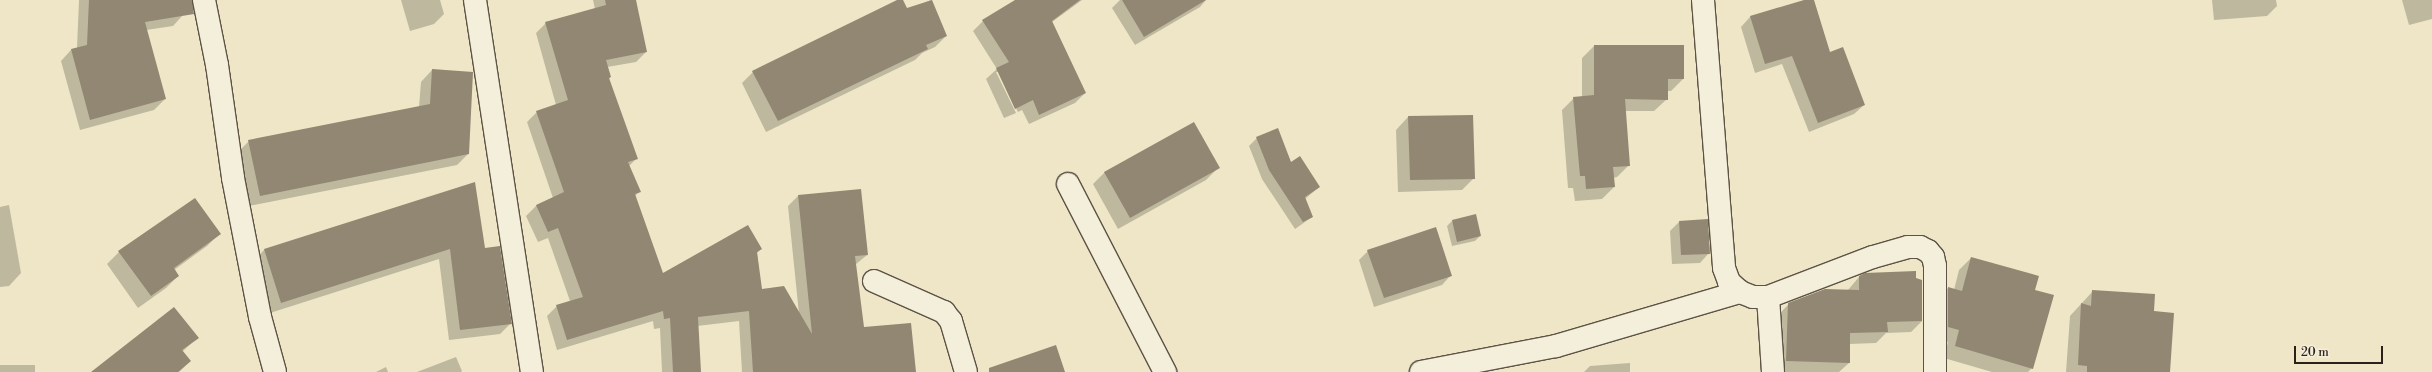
<!DOCTYPE html>
<html>
<head>
<meta charset="utf-8">
<style>
  body { margin:0 }
  #map { position:relative; width:2432px; height:372px; overflow:hidden; background:#eee6c6; font-family:"Libre Bodoni",serif }
  div>[style] { position:absolute }
  [style*='--x'] { left:calc(var(--x)*1px); top:calc(var(--y)*1px); width:calc(var(--w)*1px); rotate:calc(var(--a)*1deg) }
  .shadow>* { inset:0; background:#0003 }
  .building>* { inset:0; background:#918773 }
  .roads { filter:drop-shadow(1px 0 #5d5245) drop-shadow(-1px 0 #5d5245) drop-shadow(0 1px #5d5245) drop-shadow(0 -1px #5d5245) }
  .minor>* { height:22px; margin:-11px; padding:0 11px; transform-origin:11px; border-radius:11px; background:#f4efda }
  span { translate:-50% -50%; white-space:nowrap; text-align:center; line-height:1.15; -webkit-text-stroke:3px #f4efda; paint-order:stroke }
  .scale { position:absolute; left:2294px; top:346px; width:89px; height:18px; box-sizing:border-box; border:2px solid #2d201a; border-top:0; padding-left:5px; font-size:12px; line-height:14px; white-space:nowrap; color:#2d201a; -webkit-text-stroke:3px #f4efda; paint-order:stroke }
</style>
</head>
<body>
<div id="map">
  <div class="shadow">
    <div style="clip-path:polygon(79px 0,181px 0,183px 15px,173px 26px,146px 30px,165px 99px,154px 110px,80px 130px,61px 61px,71px 50px,77px 48px)"></div>
    <div style="clip-path:polygon(401px 0,440px 0,444px 14px,434px 24px,410px 31px)"></div>
    <div style="clip-path:polygon(593px 0,635px 0,646px 52px,636px 62px,607px 67px,610px 77px,609px 79px,636px 159px,628px 167px,639px 192px,635px 196px,662px 274px,761px 249px,757px 253px,761px 290px,799px 314px,788px 206px,798px 196px,867px 255px,855px 265px,863px 328px,915px 372px,742px 372px,739px 321px,697px 326px,700px 372px,662px 372px,660px 328px,654px 329px,653px 321px,557px 350px,547px 316px,557px 306px,570px 301px,548px 238px,538px 242px,526px 216px,536px 206px,553px 198px,527px 122px,537px 112px,556px 105px,536px 33px,546px 23px,595px 9px)"></div>
    <div style="clip-path:polygon(899px 0,902px 0,907px 10px,931px 0,946px 36px,935px 47px,922px 53px,915px 60px,766px 132px,742px 83px,753px 72px)"></div>
    <div style="clip-path:polygon(1033px 0,1082px 0,1052px 22px,1085px 93px,1075px 103px,1029px 124px,1022px 110px,1018px 112px,998px 72px,996px 72px,1016px 113px,1004px 118px,986px 79px,997px 69px,973px 31px,983px 21px)"></div>
    <div style="clip-path:polygon(1120px 0,1206px 0,1200px 7px,1135px 45px,1112px 8px)"></div>
    <div style="clip-path:polygon(1807px 0,1813px 0,1829px 53px,1864px 105px,1854px 114px,1809px 132px,1782px 64px,1755px 73px,1741px 27px,1750px 17px)"></div>
    <div style="clip-path:polygon(2212px 0,2276px 0,2277px 6px,2267px 16px,2214px 20px)"></div>
    <div style="clip-path:polygon(2402px 0,2432px 0,2432px 19px,2409px 25px)"></div>
    <div style="clip-path:polygon(1594px 46px,1683px 79px,1671px 91px,1667px 91px,1667px 99px,1654px 111px,1625px 111px,1629px 165px,1617px 177px,1613px 178px,1614px 187px,1602px 199px,1575px 201px,1573px 188px,1568px 188px,1562px 110px,1574px 98px,1582px 97px,1582px 58px)"></div>
    <div style="clip-path:polygon(432px 70px,468px 154px,457px 165px,249px 206px,238px 152px,249px 141px,419px 107px,421px 82px)"></div>
    <div style="clip-path:polygon(1408px 117px,1474px 178px,1462px 190px,1398px 192px,1396px 130px)"></div>
    <div style="clip-path:polygon(1257px 138px,1319px 187px,1305px 199px,1312px 217px,1295px 229px,1262px 179px,1249px 146px)"></div>
    <div style="clip-path:polygon(1218px 168px,1206px 180px,1118px 229px,1093px 184px,1105px 172px)"></div>
    <div style="clip-path:polygon(474px 183px,484px 249px,511px 323px,500px 334px,449px 340px,439px 259px,270px 313px,253px 261px,264px 250px)"></div>
    <div style="clip-path:polygon(9px 205px,21px 273px,9px 286px,0 287px,0 207px)"></div>
    <div style="clip-path:polygon(1452px 221px,1480px 236px,1475px 241px,1452px 246px,1447px 226px)"></div>
    <div style="clip-path:polygon(1679px 222px,1709px 253px,1700px 263px,1672px 264px,1670px 231px)"></div>
    <div style="clip-path:polygon(219px 234px,207px 246px,174px 270px,178px 276px,166px 288px,138px 308px,107px 264px,119px 252px)"></div>
    <div style="clip-path:polygon(1368px 251px,1451px 275px,1442px 285px,1374px 307px,1359px 260px)"></div>
    <div style="clip-path:polygon(1971px 258px,2034px 291px,2032px 368px,2028px 372px,1992px 372px,1944px 358px,1948px 342px,1936px 339px,1936px 300px,1948px 288px,1954px 290px,1959px 270px)"></div>
    <div style="clip-path:polygon(1859px 277px,1915px 279px,1922px 321px,1911px 332px,1886px 333px,1876px 343px,1849px 344px,1849px 363px,1839px 372px,1776px 372px,1778px 315px,1789px 304px,1848px 290px)"></div>
    <div style="clip-path:polygon(2093px 291px,2153px 312px,2169px 372px,2066px 372px,2070px 316px)"></div>
    <div style="clip-path:polygon(197px 338px,182px 352px,190px 361px,179px 372px,94px 372px)"></div>
    <div style="clip-path:polygon(456px 357px,462px 371px,461px 372px,417px 372px)"></div>
    <div style="clip-path:polygon(1630px 363px,1630px 372px,1584px 372px,1590px 366px)"></div>
    <div style="clip-path:polygon(0 365px,35px 365px,35px 372px,0 372px)"></div>
    <div style="clip-path:polygon(386px 367px,388px 372px,376px 372px)"></div>
  </div>
  <div class="building">
    <div style="clip-path:polygon(89px 0,192px 0,194px 14px,145px 22px,166px 99px,90px 120px,71px 49px,87px 45px)"></div>
    <div style="clip-path:polygon(605px 0,636px 0,647px 52px,606px 60px,611px 77px,609px 78px,638px 159px,628px 162px,641px 192px,635px 194px,663px 273px,748px 225px,762px 249px,757px 252px,762px 289px,784px 286px,812px 334px,798px 195px,861px 189px,868px 255px,855px 256px,864px 327px,911px 323px,916px 372px,753px 372px,749px 311px,698px 317px,701px 372px,673px 372px,670px 318px,664px 319px,663px 311px,567px 340px,556px 305px,583px 297px,558px 228px,548px 232px,536px 205px,564px 192px,536px 111px,568px 100px,545px 22px,606px 5px)"></div>
    <div style="clip-path:polygon(897px 0,903px 0,907px 8px,932px 0,947px 36px,926px 45px,928px 49px,778px 121px,752px 71px)"></div>
    <div style="clip-path:polygon(1015px 0,1080px 0,1052px 21px,1086px 93px,1039px 115px,1033px 100px,1015px 109px,996px 68px,1009px 62px,982px 20px)"></div>
    <div style="clip-path:polygon(1122px 0,1206px 0,1144px 37px)"></div>
    <div style="clip-path:polygon(1804px 0,1814px 0,1830px 52px,1843px 47px,1865px 105px,1818px 123px,1792px 56px,1765px 64px,1750px 16px)"></div>
    <div style="clip-path:polygon(1594px 45px,1684px 45px,1684px 79px,1668px 79px,1668px 100px,1625px 99px,1630px 166px,1613px 167px,1615px 187px,1586px 189px,1585px 176px,1580px 176px,1573px 97px,1594px 95px)"></div>
    <div style="clip-path:polygon(432px 69px,473px 72px,469px 154px,260px 196px,248px 140px,430px 104px)"></div>
    <div style="clip-path:polygon(1473px 115px,1475px 179px,1410px 180px,1408px 116px)"></div>
    <div style="clip-path:polygon(1194px 122px,1220px 168px,1130px 218px,1104px 172px)"></div>
    <div style="clip-path:polygon(1278px 128px,1291px 162px,1300px 156px,1320px 187px,1305px 197px,1313px 217px,1303px 222px,1269px 170px,1256px 137px)"></div>
    <div style="clip-path:polygon(475px 182px,485px 248px,500px 246px,512px 324px,460px 330px,450px 249px,281px 303px,264px 249px)"></div>
    <div style="clip-path:polygon(195px 198px,221px 234px,174px 268px,179px 276px,151px 296px,118px 251px)"></div>
    <div style="clip-path:polygon(1476px 214px,1481px 236px,1457px 242px,1452px 220px)"></div>
    <div style="clip-path:polygon(1708px 219px,1710px 254px,1681px 255px,1679px 221px)"></div>
    <div style="clip-path:polygon(1436px 227px,1452px 276px,1384px 298px,1367px 250px)"></div>
    <div style="clip-path:polygon(1971px 257px,2039px 276px,2035px 290px,2054px 295px,2033px 369px,1955px 346px,1959px 330px,1948px 327px,1948px 287px,1962px 291px)"></div>
    <div style="clip-path:polygon(1916px 271px,1916px 278px,1922px 280px,1922px 321px,1887px 322px,1888px 332px,1850px 333px,1850px 363px,1786px 361px,1788px 303px,1825px 289px,1859px 290px,1859px 276px,1865px 273px)"></div>
    <div style="clip-path:polygon(2092px 290px,2155px 294px,2154px 311px,2174px 313px,2170px 372px,2087px 372px,2087px 366px,2078px 365px,2081px 303px,2091px 306px)"></div>
    <div style="clip-path:polygon(174px 307px,199px 338px,182px 350px,191px 361px,178px 372px,91px 372px)"></div>
    <div style="clip-path:polygon(1056px 345px,1065px 372px,989px 372px,989px 368px)"></div>
  </div>
  <div class="roads">
    <div class="minor">
      <div style="--x:204;--y:0;--w:66;--a:78.7"></div>
      <div style="--x:217;--y:65;--w:114;--a:81.9"></div>
      <div style="--x:233;--y:178;--w:142;--a:79"></div>
      <div style="--x:260;--y:317;--w:57;--a:74.7"></div>
      <div style="--x:475;--y:0;--w:376;--a:81.3"></div>
      <div style="--x:1703;--y:0;--w:269;--a:85.5"></div>
      <div style="--x:1724;--y:268;--w:15;--a:70"></div>
      <div style="--x:1729;--y:282;--w:15;--a:42"></div>
      <div style="--x:1740;--y:292;--w:14;--a:21"></div>
      <div style="--x:1753;--y:297;--w:15;--a:0"></div>
      <div style="--x:1768;--y:297;--w:112;--a:-20.9"></div>
      <div style="--x:1873;--y:257;--w:36;--a:-16"></div>
      <div style="--x:1908;--y:247;--w:12;--a:0"></div>
      <div style="--x:1920;--y:247;--w:9;--a:27"></div>
      <div style="--x:1928;--y:251;--w:8;--a:50"></div>
      <div style="--x:1933;--y:257;--w:9;--a:77"></div>
      <div style="--x:1935;--y:266;--w:106;--a:90"></div>
      <div style="--x:1068;--y:184;--w:212;--a:62.7"></div>
      <div style="--x:874;--y:281;--w:77;--a:23.9"></div>
      <div style="--x:944;--y:312;--w:11;--a:52"></div>
      <div style="--x:951;--y:321;--w:53;--a:73.6"></div>
      <div style="--x:1768;--y:297;--w:75;--a:86.2"></div>
      <div style="--x:1421;--y:372;--w:137;--a:-10.9"></div>
      <div style="--x:1556;--y:346;--w:192;--a:-16.4"></div>
    </div>
  </div>
  <div class="scale">20 m</div>
</div>
</body>
</html>
